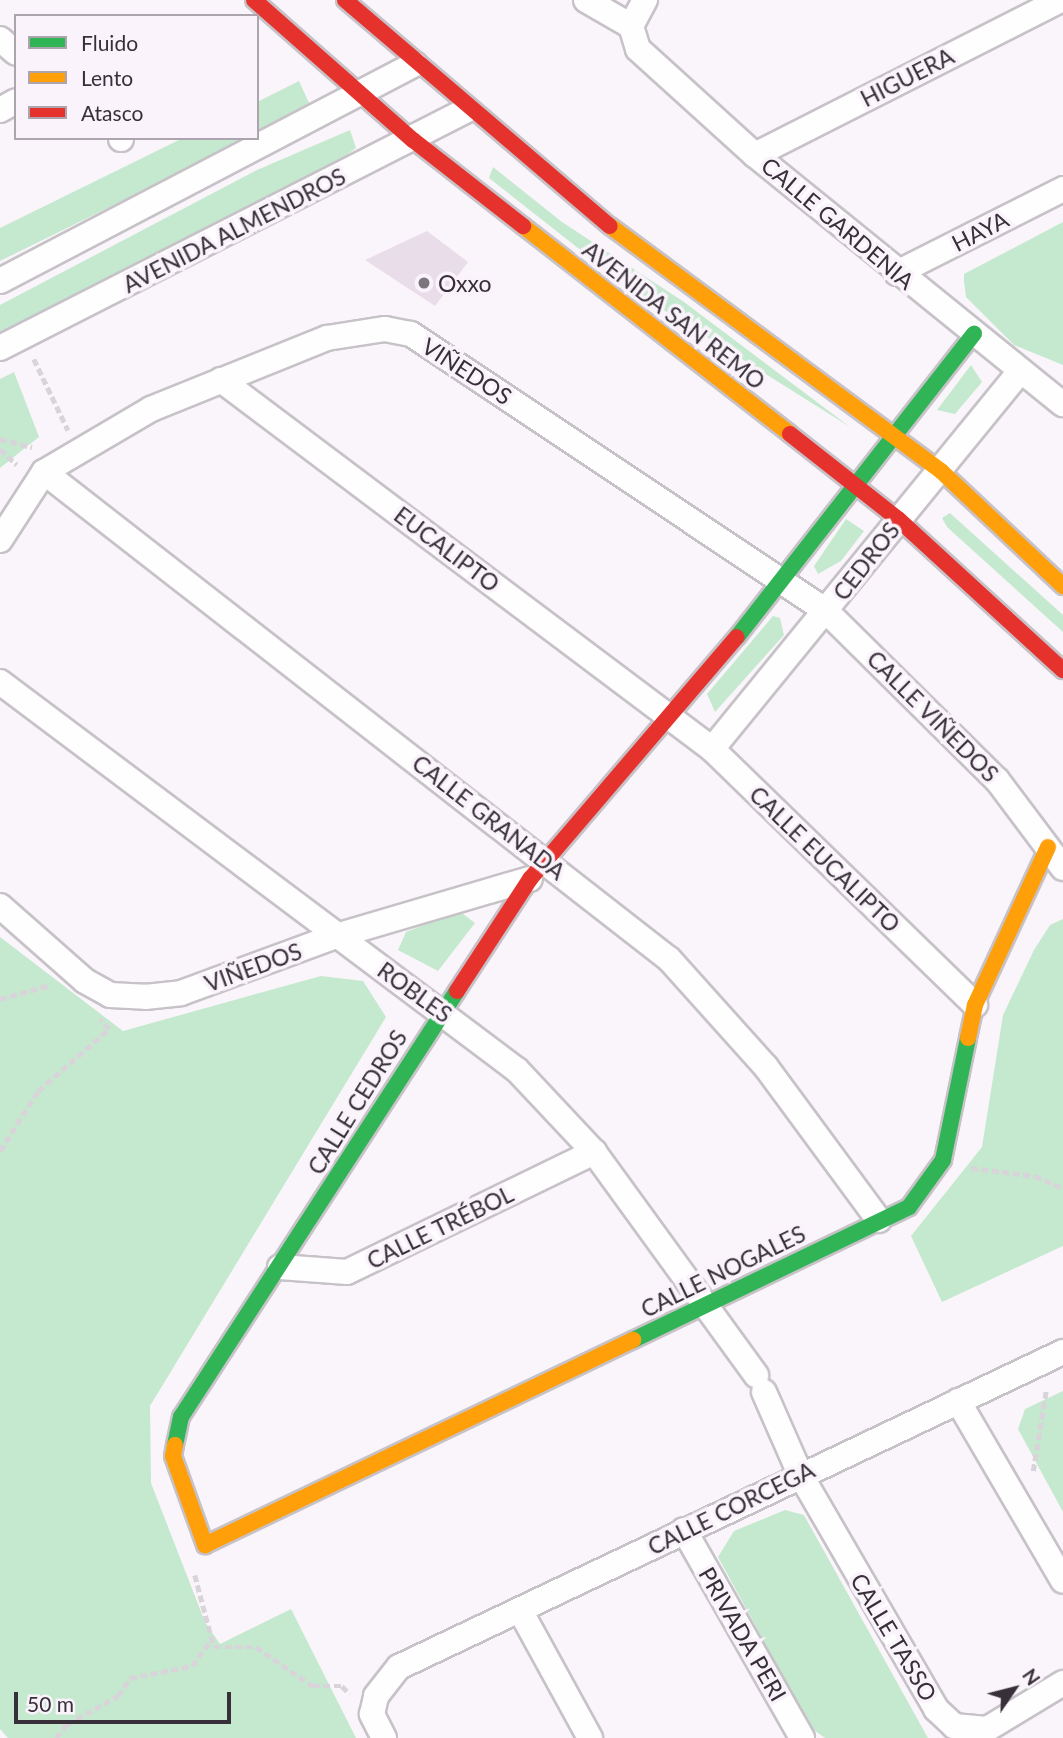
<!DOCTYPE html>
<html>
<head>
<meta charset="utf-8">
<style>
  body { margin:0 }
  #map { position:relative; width:1063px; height:1738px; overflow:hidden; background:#faf5fa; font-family:Lato,sans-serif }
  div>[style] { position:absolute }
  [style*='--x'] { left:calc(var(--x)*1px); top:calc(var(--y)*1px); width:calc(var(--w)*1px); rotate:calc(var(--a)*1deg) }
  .green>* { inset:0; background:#c5e9ce }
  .building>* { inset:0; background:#e9ddea }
  .path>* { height:4.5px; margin-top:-2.25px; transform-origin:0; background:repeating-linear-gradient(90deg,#d8d4d9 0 7px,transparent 0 10.5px) }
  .roads { filter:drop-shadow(2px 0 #c7c2c8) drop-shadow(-2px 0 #c7c2c8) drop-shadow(0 2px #c7c2c8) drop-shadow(0 -2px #c7c2c8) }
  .street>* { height:24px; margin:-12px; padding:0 12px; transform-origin:12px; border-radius:12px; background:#fefefe }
  .fast>* { height:16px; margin:-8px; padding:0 8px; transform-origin:8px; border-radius:8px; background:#30b455 }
  .slow>* { height:16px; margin:-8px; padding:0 8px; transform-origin:8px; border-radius:8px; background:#ff9f0a }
  .jam>* { height:16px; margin:-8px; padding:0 8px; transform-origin:8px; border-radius:8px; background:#e5322d }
  .dots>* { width:19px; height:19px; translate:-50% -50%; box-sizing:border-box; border:4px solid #fbf3fc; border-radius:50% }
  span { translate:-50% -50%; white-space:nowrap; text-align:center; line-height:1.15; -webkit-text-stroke:7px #fbf3fc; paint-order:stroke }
  .street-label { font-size:23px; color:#373038 }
  .poi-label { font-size:23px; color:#373038 }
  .left { translate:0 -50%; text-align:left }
  .legend { position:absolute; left:14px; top:14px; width:245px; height:126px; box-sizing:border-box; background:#fbf3fc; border:2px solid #ada5ae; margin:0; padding:9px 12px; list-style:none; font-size:21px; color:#373038 }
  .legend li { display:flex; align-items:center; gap:14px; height:35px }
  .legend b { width:35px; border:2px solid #ada5ae }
  .north { position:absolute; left:979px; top:1654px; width:70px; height:70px; -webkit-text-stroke:5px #fbf3fc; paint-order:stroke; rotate:55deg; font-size:19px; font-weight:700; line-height:28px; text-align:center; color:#373038 }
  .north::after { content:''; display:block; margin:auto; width:24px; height:32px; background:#373038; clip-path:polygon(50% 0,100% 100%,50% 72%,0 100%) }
  .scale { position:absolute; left:14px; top:1692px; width:217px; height:32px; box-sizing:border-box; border:4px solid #373038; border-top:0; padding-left:9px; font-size:21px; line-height:24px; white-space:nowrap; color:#373038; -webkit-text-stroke:5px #fbf3fc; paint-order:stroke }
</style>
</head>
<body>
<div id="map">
  <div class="green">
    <div style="clip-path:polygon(299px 81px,309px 103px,257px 134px,257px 102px)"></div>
    <div style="clip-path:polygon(350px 130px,356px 148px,343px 158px,179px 250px,0 332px,0 305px,257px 170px)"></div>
    <div style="clip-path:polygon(183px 138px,250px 138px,0 261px,0 228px)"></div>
    <div style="clip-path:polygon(493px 167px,562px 222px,684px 302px,850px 427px,630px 289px,489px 178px)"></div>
    <div style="clip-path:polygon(1063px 222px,1063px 365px,1014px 345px,966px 297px,964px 281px,964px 274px)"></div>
    <div style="clip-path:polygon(971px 365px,982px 382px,955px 414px,937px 410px)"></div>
    <div style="clip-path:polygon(14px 372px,39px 437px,0 468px,0 379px)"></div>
    <div style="clip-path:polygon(950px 513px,1063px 615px,1063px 632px,947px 527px,942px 518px)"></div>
    <div style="clip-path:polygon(846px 519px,864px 531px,841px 561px,818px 574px,814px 566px)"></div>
    <div style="clip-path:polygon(773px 616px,780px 618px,784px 635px,715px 712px,707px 694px)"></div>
    <div style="clip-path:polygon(459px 911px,475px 923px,438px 971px,398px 950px,406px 932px)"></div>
    <div style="clip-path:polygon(1063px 919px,1063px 1246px,942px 1302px,911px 1236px,982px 1147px,1003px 1015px,1034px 950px,1050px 925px)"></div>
    <div style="clip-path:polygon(0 937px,123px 1031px,321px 976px,363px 981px,386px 1017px,150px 1406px,151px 1483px,205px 1622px,220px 1644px,291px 1609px,356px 1738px,8px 1738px,0 1729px)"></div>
    <div style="clip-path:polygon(1063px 1391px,1063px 1512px,1018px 1429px,1025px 1409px)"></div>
    <div style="clip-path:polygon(785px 1510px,804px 1515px,928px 1738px,825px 1738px,811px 1728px,718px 1557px,734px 1531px)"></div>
  </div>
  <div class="building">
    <div style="clip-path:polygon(427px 231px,468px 262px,435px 306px,365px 260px)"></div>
  </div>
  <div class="path">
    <div style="--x:34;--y:359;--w:79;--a:64.4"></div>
    <div style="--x:0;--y:439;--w:33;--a:14"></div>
    <div style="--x:0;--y:449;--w:23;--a:43"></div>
    <div style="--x:0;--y:999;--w:52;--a:-15.6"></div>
    <div style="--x:0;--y:1151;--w:71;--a:-57.7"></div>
    <div style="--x:38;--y:1091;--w:94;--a:-41.1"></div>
    <div style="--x:109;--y:1029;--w:13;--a:-135"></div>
    <div style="--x:971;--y:1168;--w:64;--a:7.1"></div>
    <div style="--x:1035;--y:1176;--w:30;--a:23"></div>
    <div style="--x:1033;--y:1471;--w:81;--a:-80.8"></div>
    <div style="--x:195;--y:1575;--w:74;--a:75.2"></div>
    <div style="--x:214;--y:1647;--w:42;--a:0"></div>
    <div style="--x:256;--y:1647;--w:69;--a:34.4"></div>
    <div style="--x:313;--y:1686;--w:29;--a:0"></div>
    <div style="--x:342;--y:1686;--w:11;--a:45"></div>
    <div style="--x:56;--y:1738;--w:18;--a:-52"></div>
    <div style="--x:67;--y:1724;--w:58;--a:-28.8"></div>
    <div style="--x:118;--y:1696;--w:22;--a:-56"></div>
    <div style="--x:130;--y:1678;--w:63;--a:-11"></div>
    <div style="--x:192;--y:1666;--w:31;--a:-54"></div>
  </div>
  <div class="roads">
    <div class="street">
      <div style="--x:586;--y:0;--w:52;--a:30"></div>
      <div style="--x:631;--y:26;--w:24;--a:73"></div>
      <div style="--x:638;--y:49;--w:158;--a:42.2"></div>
      <div style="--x:755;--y:155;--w:396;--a:39"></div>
      <div style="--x:631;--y:26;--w:30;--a:-62"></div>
      <div style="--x:0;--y:39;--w:21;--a:41"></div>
      <div style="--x:0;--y:110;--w:18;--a:-29"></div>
      <div style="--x:121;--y:138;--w:1;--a:90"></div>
      <div style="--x:755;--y:155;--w:342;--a:-26.9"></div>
      <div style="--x:897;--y:273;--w:186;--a:-26.8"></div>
      <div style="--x:0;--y:281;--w:468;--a:-27.6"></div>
      <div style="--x:0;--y:348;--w:524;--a:-27.01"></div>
      <div style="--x:221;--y:380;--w:614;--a:36.93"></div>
      <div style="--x:712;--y:749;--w:367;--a:44.2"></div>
      <div style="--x:44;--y:472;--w:792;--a:37.93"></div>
      <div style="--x:669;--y:959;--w:145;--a:48.1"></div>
      <div style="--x:766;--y:1067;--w:190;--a:53.6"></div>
      <div style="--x:0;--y:540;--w:81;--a:-57.1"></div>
      <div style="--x:44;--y:472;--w:124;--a:-30.5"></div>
      <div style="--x:151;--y:409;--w:190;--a:-22"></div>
      <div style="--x:327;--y:338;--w:59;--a:-8.8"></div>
      <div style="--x:385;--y:329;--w:26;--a:11"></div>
      <div style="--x:411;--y:334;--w:499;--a:33.7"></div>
      <div style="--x:826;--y:611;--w:240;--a:44.7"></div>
      <div style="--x:997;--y:780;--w:110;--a:53.1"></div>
      <div style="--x:0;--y:682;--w:646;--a:36.89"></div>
      <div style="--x:517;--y:1070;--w:112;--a:46.8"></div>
      <div style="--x:594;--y:1152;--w:276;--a:54"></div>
      <div style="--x:712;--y:749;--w:487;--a:-50.8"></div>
      <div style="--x:0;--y:906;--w:113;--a:41.4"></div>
      <div style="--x:85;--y:981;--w:29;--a:29"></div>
      <div style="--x:110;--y:995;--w:35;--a:3"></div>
      <div style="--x:145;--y:997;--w:36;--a:-6"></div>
      <div style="--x:181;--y:993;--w:165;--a:-20.2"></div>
      <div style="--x:336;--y:936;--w:202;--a:-16.4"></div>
      <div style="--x:280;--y:1267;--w:67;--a:4.3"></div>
      <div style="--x:347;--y:1272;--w:275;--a:-25.9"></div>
      <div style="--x:764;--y:1392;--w:90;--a:66.3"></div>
      <div style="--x:800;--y:1474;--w:272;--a:59.9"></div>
      <div style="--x:936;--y:1709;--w:25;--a:43"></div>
      <div style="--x:954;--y:1726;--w:33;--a:5"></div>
      <div style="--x:987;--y:1729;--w:89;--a:-31.2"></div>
      <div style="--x:958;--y:1401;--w:208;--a:59.7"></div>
      <div style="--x:684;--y:1530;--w:239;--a:60.4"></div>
      <div style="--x:521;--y:1612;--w:144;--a:61.3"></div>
      <div style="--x:384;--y:1738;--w:27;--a:-117"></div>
      <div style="--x:372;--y:1714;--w:18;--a:-77"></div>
      <div style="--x:376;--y:1696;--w:37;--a:-52"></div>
      <div style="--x:399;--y:1667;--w:735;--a:-25.38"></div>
    </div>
    <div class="fast">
      <div style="--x:737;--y:637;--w:385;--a:-52"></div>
      <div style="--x:633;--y:1340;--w:306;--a:-25.7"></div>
      <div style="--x:909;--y:1207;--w:58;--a:-54.1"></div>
      <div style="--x:943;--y:1160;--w:125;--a:-78.4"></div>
      <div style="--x:175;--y:1445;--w:29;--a:-78"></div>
      <div style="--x:181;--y:1417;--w:508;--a:-57.06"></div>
    </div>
    <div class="slow">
      <div style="--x:523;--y:226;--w:338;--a:37.9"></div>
      <div style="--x:610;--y:226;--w:412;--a:36.5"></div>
      <div style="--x:941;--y:471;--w:168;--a:43.3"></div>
      <div style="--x:968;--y:1038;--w:34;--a:-78"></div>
      <div style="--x:975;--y:1005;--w:174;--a:-65.2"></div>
      <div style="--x:175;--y:1445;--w:11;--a:100"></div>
      <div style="--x:173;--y:1456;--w:95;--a:70.2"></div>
      <div style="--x:205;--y:1545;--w:475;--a:-25.6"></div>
    </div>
    <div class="jam">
      <div style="--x:254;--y:0;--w:212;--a:41.4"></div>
      <div style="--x:413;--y:140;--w:140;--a:38"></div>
      <div style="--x:345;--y:0;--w:348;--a:40.5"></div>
      <div style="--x:790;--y:434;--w:137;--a:38.2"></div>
      <div style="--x:898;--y:519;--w:224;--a:42.5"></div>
      <div style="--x:457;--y:991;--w:134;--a:-56.9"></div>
      <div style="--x:530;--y:879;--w:318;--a:-49.5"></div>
    </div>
  </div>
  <div class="dots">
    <div style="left:424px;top:283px;background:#7b757c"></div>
  </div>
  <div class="street-label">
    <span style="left:907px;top:77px;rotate:-27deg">HIGUERA</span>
    <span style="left:838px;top:223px;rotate:40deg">CALLE GARDENIA</span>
    <span style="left:234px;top:230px;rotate:-27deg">AVENIDA ALMENDROS</span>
    <span style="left:980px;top:231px;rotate:-27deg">HAYA</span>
    <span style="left:674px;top:315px;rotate:38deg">AVENIDA SAN REMO</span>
    <span style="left:467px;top:371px;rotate:33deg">VIÑEDOS</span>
    <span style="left:447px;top:549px;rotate:37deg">EUCALIPTO</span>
    <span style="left:866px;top:561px;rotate:-52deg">CEDROS</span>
    <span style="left:933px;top:716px;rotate:45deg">CALLE VIÑEDOS</span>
    <span style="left:489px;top:817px;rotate:38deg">CALLE GRANADA</span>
    <span style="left:825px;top:859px;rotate:44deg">CALLE EUCALIPTO</span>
    <span style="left:253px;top:967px;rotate:-20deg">VIÑEDOS</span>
    <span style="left:415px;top:992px;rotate:36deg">ROBLES</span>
    <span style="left:357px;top:1102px;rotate:-58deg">CALLE CEDROS</span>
    <span style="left:440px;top:1227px;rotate:-26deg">CALLE TRÉBOL</span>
    <span style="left:723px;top:1271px;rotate:-26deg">CALLE NOGALES</span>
    <span style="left:731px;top:1508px;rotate:-26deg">CALLE CORCEGA</span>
    <span style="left:743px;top:1634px;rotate:60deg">PRIVADA PERI</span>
    <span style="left:894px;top:1637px;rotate:59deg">CALLE TASSO</span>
  </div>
  <div class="poi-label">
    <span class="left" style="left:438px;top:283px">Oxxo</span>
  </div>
  <ul class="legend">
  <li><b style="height:9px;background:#30b455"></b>Fluido</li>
  <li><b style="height:9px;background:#ff9f0a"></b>Lento</li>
  <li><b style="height:9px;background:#e5322d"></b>Atasco</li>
  </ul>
  <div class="north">N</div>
  <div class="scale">50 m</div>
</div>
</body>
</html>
